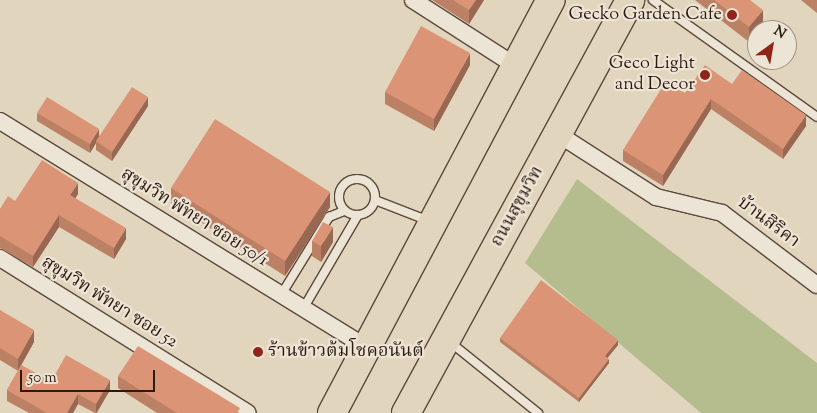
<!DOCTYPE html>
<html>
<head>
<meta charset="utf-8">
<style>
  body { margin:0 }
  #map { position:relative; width:817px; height:413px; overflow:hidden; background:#e2d5bd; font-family:"Sorts Mill Goudy","Noto Serif Thai",serif }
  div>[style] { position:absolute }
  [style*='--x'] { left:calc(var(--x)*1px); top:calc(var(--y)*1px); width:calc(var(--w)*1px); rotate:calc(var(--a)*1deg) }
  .green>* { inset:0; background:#b5bd8f }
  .roads { filter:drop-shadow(1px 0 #5b483c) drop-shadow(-1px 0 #5b483c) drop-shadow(0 1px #5b483c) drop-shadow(0 -1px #5b483c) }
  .lane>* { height:8px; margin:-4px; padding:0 4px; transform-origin:4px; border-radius:4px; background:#ece4d4 }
  .lane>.ring { margin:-4px; padding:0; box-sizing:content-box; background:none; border:8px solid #ece4d4; border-radius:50% }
  .street>* { height:16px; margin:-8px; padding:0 8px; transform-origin:8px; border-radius:8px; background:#ece4d4 }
  .highway>* { height:28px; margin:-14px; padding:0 14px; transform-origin:14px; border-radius:14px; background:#e2d5bd }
  .wall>* { inset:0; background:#bc8065 }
  .shaded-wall>* { inset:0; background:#996853 }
  .building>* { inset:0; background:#db9576 }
  .dots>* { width:14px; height:14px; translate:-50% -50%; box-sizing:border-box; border:2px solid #ece4d4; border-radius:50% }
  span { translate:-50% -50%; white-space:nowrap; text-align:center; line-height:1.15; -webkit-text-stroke:4.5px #ece4d4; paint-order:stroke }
  .poi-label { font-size:18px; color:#2e1911 }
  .right { translate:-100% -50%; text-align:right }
  .left { translate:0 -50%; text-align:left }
  .street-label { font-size:18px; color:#2e1911 }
  .north { position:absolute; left:747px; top:20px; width:50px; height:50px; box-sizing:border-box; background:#ece4d4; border:1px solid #a09386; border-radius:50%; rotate:32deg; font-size:14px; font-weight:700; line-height:20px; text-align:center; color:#2e1911 }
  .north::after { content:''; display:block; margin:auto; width:18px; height:22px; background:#8f2418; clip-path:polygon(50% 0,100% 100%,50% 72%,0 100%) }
  .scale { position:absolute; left:20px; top:370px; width:135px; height:22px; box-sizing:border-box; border:2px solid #2e1911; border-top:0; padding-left:6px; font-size:15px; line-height:18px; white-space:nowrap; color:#2e1911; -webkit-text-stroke:4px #ece4d4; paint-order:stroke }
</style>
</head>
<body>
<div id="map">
  <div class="green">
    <div style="clip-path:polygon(577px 179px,817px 363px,817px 413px,701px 413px,525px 263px)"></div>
  </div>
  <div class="roads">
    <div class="lane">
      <div style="--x:653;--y:0;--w:201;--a:35.5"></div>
      <div class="ring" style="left:339px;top:179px;width:28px;height:28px"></div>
      <div style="--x:375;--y:200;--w:58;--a:21.3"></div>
      <div style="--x:281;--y:295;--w:92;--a:-58.4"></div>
      <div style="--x:329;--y:217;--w:16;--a:-22"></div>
      <div style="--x:303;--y:309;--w:109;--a:-59.7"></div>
      <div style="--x:450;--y:342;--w:113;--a:38.9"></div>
    </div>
    <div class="street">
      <div style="--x:413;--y:0;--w:122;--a:32.7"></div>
      <div style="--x:0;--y:121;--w:432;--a:31.7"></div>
      <div style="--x:558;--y:134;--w:117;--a:32.7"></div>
      <div style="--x:656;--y:197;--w:68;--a:13.6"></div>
      <div style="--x:722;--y:213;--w:119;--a:37.2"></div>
      <div style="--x:0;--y:258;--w:292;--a:32"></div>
    </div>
    <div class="highway">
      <div style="--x:332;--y:413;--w:467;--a:-62.1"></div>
      <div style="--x:406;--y:413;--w:470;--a:-61.5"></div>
    </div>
  </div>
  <div class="wall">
    <div style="clip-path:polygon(432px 0,484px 0,469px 24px)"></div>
    <div style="clip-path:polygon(695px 0,750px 0,763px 25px,759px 30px,757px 30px,749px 42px)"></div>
    <div style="clip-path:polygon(801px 0,817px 0,817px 13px)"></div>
    <div style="clip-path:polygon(470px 65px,434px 131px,385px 104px,385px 92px)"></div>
    <div style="clip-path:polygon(732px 84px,806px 126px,783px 159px,711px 109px,663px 186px,623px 161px,623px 150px,685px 93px)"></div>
    <div style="clip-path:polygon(148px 106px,112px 161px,96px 150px,96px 143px,90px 153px,37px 121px,37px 113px,99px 136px)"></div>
    <div style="clip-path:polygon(171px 188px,330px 207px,285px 276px,171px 203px)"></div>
    <div style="clip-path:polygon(78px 194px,75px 198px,126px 239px,114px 259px,59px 227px,33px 267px,0 248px,0 209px,15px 201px)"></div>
    <div style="clip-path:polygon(312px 241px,333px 242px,321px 262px,312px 256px)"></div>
    <div style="clip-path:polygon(0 310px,34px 342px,21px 365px,51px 382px,110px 390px,97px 413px,95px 413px,78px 404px,73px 413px,29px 413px,7px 401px,7px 390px,18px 371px,0 360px)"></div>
    <div style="clip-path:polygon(500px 338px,618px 345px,607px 358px,609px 363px,579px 402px,500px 342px)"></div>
    <div style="clip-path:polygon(118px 376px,240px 413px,157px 413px,118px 388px)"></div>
  </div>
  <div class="shaded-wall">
    <div style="clip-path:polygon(476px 0,484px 0,469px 24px,469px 10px)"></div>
    <div style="clip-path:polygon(763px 10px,763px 25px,759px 30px,757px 30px,757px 32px,749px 42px,749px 27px)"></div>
    <div style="clip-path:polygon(470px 53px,470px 65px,434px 131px,434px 119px)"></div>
    <div style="clip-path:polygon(148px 97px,148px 106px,112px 161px,112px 152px)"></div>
    <div style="clip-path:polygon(711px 99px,711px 109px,663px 186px,663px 175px)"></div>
    <div style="clip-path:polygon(806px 115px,806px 126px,783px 159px,783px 149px)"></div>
    <div style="clip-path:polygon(99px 129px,99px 138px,96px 141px,96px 143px,90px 153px,90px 144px)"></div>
    <div style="clip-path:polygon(78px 183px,78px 194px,70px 207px,70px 195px)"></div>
    <div style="clip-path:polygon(330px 192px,330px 207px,285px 276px,285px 261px)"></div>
    <div style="clip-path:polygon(59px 215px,59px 227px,33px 267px,33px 256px)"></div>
    <div style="clip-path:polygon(333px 227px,333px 242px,321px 262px,321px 246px)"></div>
    <div style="clip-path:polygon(126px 228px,126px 239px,114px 259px,114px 248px)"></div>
    <div style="clip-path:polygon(34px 330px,34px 342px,18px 371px,18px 359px)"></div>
    <div style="clip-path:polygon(618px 340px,618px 345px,605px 361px,605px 356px)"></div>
    <div style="clip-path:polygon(609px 359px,609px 363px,579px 402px,579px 398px)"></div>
    <div style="clip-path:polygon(110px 380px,110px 390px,96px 413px,96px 404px)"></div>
    <div style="clip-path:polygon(78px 394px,78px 404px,73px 413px,67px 413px)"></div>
  </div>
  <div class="building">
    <div style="clip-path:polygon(453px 0,476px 0,469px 10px)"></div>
    <div style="clip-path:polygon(714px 0,750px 0,763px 10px,749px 27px)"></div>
    <div style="clip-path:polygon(421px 26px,470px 53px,434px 119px,385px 92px)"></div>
    <div style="clip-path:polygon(705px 65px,732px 84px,742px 70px,806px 115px,783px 149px,711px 99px,663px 175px,623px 150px,666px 81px,685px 93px)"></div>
    <div style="clip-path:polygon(132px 87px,148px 97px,112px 152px,96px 141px)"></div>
    <div style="clip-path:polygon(47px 97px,99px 129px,90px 144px,37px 113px)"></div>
    <div style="clip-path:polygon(215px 119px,330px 192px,285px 261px,171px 188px)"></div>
    <div style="clip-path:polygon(42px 160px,78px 183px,70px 195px,126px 228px,114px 248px,59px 215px,33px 256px,0 236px,0 209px,8px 196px,15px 201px)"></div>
    <div style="clip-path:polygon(323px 222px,333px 227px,321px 246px,312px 241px)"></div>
    <div style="clip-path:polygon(541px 280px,618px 340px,605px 356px,609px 359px,579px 398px,500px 338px)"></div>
    <div style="clip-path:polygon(0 310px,34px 330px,18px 359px,0 348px)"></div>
    <div style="clip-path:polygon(138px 346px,240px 408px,237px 413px,177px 413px,118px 376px)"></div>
    <div style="clip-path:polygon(66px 355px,110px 380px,96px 404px,78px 394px,67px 413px,47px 413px,7px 390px,21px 365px,51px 382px)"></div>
  </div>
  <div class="dots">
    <div style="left:732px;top:15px;background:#8f2418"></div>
    <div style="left:705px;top:75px;background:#8f2418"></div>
    <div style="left:258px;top:352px;background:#8f2418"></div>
  </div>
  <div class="poi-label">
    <span class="right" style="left:722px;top:15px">Gecko Garden Cafe</span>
    <span class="right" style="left:695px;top:75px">Geco Light<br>and Decor</span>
    <span class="left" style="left:268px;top:352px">ร้านข้าวต้มโชคอนันต์</span>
  </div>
  <div class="street-label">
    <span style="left:518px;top:207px;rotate:-61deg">ถนนสุขุมวิท</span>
    <span style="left:194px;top:218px;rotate:32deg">สุขุมวิท พัทยา ซอย 50/1</span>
    <span style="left:768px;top:223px;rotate:37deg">บ้านสิริคา</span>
    <span style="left:109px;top:303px;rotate:32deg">สุขุมวิท พัทยา ซอย 52</span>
  </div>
  <div class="north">N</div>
  <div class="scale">50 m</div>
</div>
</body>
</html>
